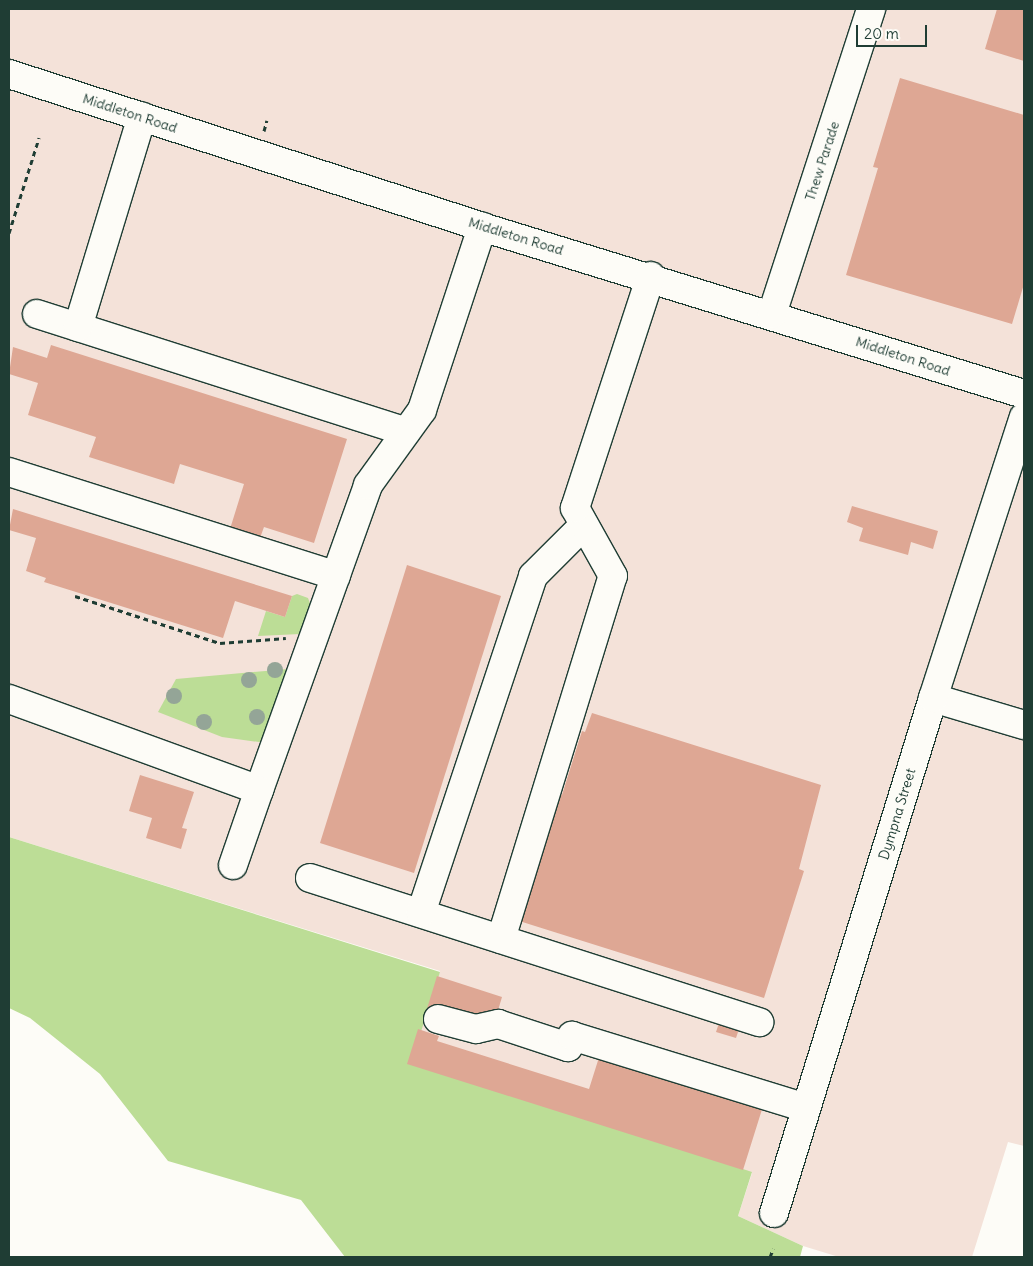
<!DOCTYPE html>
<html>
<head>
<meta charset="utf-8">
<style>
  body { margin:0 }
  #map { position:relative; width:1033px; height:1266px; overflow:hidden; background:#fdfcf7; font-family:Delius,sans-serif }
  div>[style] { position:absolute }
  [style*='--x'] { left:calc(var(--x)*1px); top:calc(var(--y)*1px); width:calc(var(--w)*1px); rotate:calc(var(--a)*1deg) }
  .built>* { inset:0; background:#f4e2d9 }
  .green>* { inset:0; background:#bcdd96 }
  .building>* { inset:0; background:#dea794 }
  .path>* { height:3px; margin-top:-1.5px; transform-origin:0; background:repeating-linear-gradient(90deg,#1f3d34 0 5px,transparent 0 9px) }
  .roads { filter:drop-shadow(1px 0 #1f3d34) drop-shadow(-1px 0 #1f3d34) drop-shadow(0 1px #1f3d34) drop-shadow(0 -1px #1f3d34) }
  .minor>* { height:28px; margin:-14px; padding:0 14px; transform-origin:14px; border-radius:14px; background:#fdfcf7 }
  .trees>* { width:16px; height:16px; margin:-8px; border-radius:50%; background:#94a597 }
  span { translate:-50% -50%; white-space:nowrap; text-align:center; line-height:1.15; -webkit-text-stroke:5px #fdfcf7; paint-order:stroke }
  .street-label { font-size:14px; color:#1f3d34 }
  .frame { position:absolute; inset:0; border:10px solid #1f3d34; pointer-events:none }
  .scale { position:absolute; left:856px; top:25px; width:71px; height:22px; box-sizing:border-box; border:2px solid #1f3d34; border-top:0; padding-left:6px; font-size:15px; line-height:18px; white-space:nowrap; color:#1f3d34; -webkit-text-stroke:4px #fdfcf7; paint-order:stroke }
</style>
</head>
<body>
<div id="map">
  <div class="built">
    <div style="clip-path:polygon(9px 9px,1024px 9px,1024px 1146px,1008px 1142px,972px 1257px,839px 1257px,803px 1246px,738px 1216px,752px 1173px,411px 1060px,440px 971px,9px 837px)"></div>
  </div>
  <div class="green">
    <div style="clip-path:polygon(297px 594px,308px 598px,311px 606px,300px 634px,258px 636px,266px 611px,285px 617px,292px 596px)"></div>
    <div style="clip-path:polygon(288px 669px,266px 743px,222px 737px,158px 712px,176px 679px)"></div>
    <div style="clip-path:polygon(9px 837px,440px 972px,412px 1060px,752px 1172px,738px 1216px,803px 1246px,800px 1257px,345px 1257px,301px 1200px,168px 1161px,100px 1074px,30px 1018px,9px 1008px)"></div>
  </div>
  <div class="building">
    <div style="clip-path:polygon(997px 9px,1024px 9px,1024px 61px,985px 49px)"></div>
    <div style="clip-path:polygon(900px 78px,1024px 115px,1024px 284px,1012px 324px,846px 275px,878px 168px,873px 167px)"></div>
    <div style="clip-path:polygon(51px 345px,347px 439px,314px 543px,264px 527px,260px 538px,230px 529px,244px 484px,180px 464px,174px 484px,89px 457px,96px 437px,28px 415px,38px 383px,9px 374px,13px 347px,47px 358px)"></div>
    <div style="clip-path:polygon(852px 506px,938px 531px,933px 549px,911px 542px,908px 555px,859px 541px,863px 528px,847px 522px)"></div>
    <div style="clip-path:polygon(13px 509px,292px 596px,285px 617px,235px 601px,223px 638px,44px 582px,46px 578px,26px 571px,36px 538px,9px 530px)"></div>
    <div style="clip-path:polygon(407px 565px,501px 596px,414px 873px,320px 843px)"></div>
    <div style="clip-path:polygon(592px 713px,821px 785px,799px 869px,804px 871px,764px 998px,516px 920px,556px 793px,562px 795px,582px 731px,585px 732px)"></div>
    <div style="clip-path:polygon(140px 775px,194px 792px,182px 828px,187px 829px,181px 849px,146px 838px,152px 818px,129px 811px)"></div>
    <div style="clip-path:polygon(437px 976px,502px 997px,496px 1017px,446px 1018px,426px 1012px)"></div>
    <div style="clip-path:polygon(719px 1023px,739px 1029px,736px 1038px,716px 1032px)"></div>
    <div style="clip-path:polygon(418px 1029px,439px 1036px,437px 1041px,589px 1089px,601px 1051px,764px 1103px,743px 1170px,407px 1064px)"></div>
  </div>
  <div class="path">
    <div style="--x:264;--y:131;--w:11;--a:-75"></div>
    <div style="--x:9;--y:233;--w:100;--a:-72.5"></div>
    <div style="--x:75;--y:596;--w:152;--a:18"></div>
    <div style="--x:220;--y:643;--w:66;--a:-4.3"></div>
    <div style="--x:770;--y:1257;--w:9;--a:-69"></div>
  </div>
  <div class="roads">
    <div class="minor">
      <div style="--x:9;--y:74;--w:497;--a:17.9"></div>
      <div style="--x:482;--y:227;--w:567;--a:17.13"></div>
      <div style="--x:37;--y:314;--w:387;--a:17.7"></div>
      <div style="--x:772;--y:314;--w:321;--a:-72"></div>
      <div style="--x:78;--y:327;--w:220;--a:-73.1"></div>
      <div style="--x:9;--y:472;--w:343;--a:17.6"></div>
      <div style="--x:933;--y:698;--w:95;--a:16.5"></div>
      <div style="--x:9;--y:699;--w:266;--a:20"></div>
      <div style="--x:259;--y:790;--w:324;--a:-70.3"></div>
      <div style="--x:368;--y:485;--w:92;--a:-54.2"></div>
      <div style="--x:422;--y:410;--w:193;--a:-71.8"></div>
      <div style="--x:233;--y:865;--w:79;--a:-70.9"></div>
      <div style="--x:310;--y:878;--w:472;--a:17.8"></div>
      <div style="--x:421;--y:913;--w:355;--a:-71.6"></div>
      <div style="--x:533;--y:576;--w:72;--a:-45"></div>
      <div style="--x:501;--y:939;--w:380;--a:-72.9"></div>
      <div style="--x:613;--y:576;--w:78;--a:-119.2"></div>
      <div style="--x:575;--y:508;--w:244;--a:-71.9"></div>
      <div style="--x:438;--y:1019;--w:39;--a:15"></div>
      <div style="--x:476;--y:1029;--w:23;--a:-13"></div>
      <div style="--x:498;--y:1024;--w:74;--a:18.2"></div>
      <div style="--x:568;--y:1047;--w:12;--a:-70"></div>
      <div style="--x:572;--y:1036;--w:245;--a:17.1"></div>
      <div style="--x:774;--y:1213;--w:539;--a:-72.84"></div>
      <div style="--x:933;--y:698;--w:295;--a:-72.1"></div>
    </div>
  </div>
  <div class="trees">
    <div style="left:275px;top:670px"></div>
    <div style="left:249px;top:680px"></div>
    <div style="left:174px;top:696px"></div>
    <div style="left:257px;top:717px"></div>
    <div style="left:204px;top:722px"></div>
  </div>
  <div class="street-label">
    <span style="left:130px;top:113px;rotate:18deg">Middleton Road</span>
    <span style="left:822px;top:161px;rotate:-72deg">Thew Parade</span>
    <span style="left:516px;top:236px;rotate:17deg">Middleton Road</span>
    <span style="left:903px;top:356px;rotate:18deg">Middleton Road</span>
    <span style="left:897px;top:814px;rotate:-73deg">Dympna Street</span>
  </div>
  <div class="frame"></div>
  <div class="scale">20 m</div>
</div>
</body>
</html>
